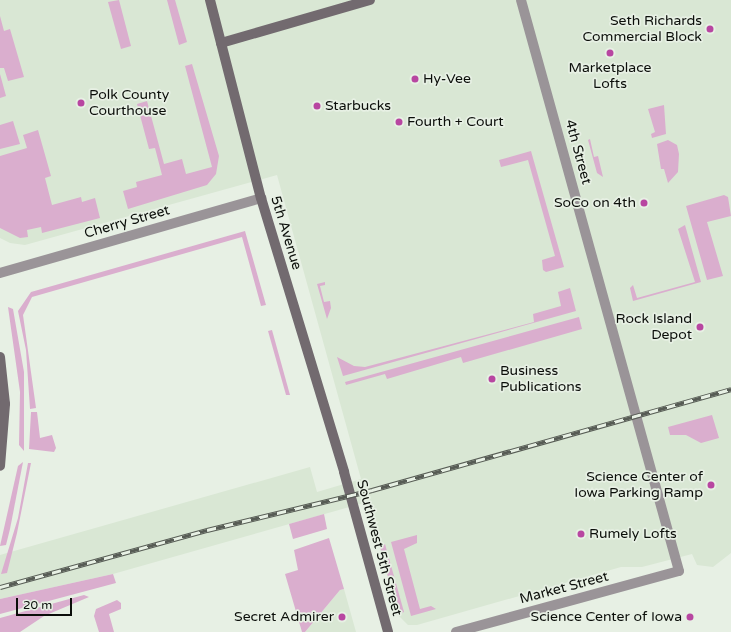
<!DOCTYPE html>
<html>
<head>
<meta charset="utf-8">
<style>
  body { margin:0 }
  #map { position:relative; width:731px; height:632px; overflow:hidden; background:#e7f0e4; font-family:"Varela Round",sans-serif }
  div>[style] { position:absolute }
  [style*='--x'] { left:calc(var(--x)*1px); top:calc(var(--y)*1px); width:calc(var(--w)*1px); rotate:calc(var(--a)*1deg) }
  .built>* { inset:0; background:#d9e7d4 }
  .green>* { inset:0; background:#daaece }
  .street>* { height:10px; margin:-5px; padding:0 5px; transform-origin:5px; border-radius:5px; background:#9a9498 }
  .secondary>* { height:10px; margin:-5px; padding:0 5px; transform-origin:5px; border-radius:5px; background:#726a6f }
  .rail>* { height:4.5px; margin-top:-2.25px; transform-origin:0; background:repeating-linear-gradient(90deg,#e7f0e4 0 9px,#575c55 0 18px); box-sizing:border-box; border-block:1px solid #575c55 }
  .dots>* { width:11px; height:11px; translate:-50% -50%; box-sizing:border-box; border:2px solid #e7f0e4; border-radius:50% }
  span { translate:-50% -50%; white-space:nowrap; text-align:center; line-height:1.15; -webkit-text-stroke:3.5px #e7f0e4; paint-order:stroke }
  .poi-label { font-size:14px; color:#0b0e0a }
  .right { translate:-100% -50%; text-align:right }
  .left { translate:0 -50%; text-align:left }
  .street-label { font-size:14px; color:#0b0e0a }
  .scale { position:absolute; left:16px; top:598px; width:56px; height:18px; box-sizing:border-box; border:2px solid #0b0e0a; border-top:0; padding-left:5px; font-size:12px; line-height:14px; white-space:nowrap; color:#0b0e0a; -webkit-text-stroke:3px #e7f0e4; paint-order:stroke }
</style>
</head>
<body>
<div id="map">
  <div class="built">
    <div style="clip-path:polygon(0 0,731px 0,731px 553px,713px 567px,697px 565px,692px 554px,642px 567px,621px 567px,417px 625px,408px 625px,398px 615px,367px 502px,113px 574px,0 599px,0 555px,310px 467px,317px 492px,361px 479px,277px 175px,25px 245px,10px 243px,0 238px)"></div>
    <div style="clip-path:polygon(344px 589px,356px 632px,305px 632px,340px 590px)"></div>
  </div>
  <div class="green">
    <div style="clip-path:polygon(119px 0,131px 46px,121px 49px,108px 2px)"></div>
    <div style="clip-path:polygon(167px 0,175px 0,187px 42px,179px 45px)"></div>
    <div style="clip-path:polygon(0 16px,4px 31px,10px 29px,24px 77px,8px 81px,4px 68px,0 68px)"></div>
    <div style="clip-path:polygon(192px 64px,219px 156px,216px 174px,207px 185px,128px 209px,123px 191px,137px 187px,136px 182px,162px 175px,155px 148px,149px 149px,137px 104px,147px 101px,164px 164px,182px 159px,186px 174px,212px 167px,185px 66px)"></div>
    <div style="clip-path:polygon(0 74px,6px 96px,0 98px)"></div>
    <div style="clip-path:polygon(664px 105px,666px 134px,652px 138px,651px 134px,655px 132px,648px 109px)"></div>
    <div style="clip-path:polygon(13px 121px,20px 144px,0 149px,0 125px)"></div>
    <div style="clip-path:polygon(38px 130px,51px 176px,45px 178px,52px 205px,81px 197px,82px 202px,95px 198px,100px 218px,42px 233px,41px 227px,27px 230px,28px 237px,20px 238px,0 228px,0 156px,27px 148px,23px 135px)"></div>
    <div style="clip-path:polygon(590px 139px,594px 157px,598px 156px,603px 177px,597px 173px,588px 140px)"></div>
    <div style="clip-path:polygon(668px 140px,677px 145px,679px 154px,678px 172px,668px 183px,664px 169px,661px 169px,657px 144px)"></div>
    <div style="clip-path:polygon(531px 151px,564px 267px,546px 272px,543px 270px,542px 260px,555px 256px,528px 160px,501px 167px,499px 160px)"></div>
    <div style="clip-path:polygon(724px 195px,728px 197px,731px 216px,707px 222px,723px 276px,707px 280px,686px 206px)"></div>
    <div style="clip-path:polygon(685px 225px,701px 282px,633px 301px,630px 288px,633px 285px,637px 298px,695px 282px,678px 229px)"></div>
    <div style="clip-path:polygon(245px 231px,266px 305px,261px 306px,242px 237px,32px 297px,23px 315px,36px 408px,30px 409px,26px 350px,18px 311px,31px 292px)"></div>
    <div style="clip-path:polygon(325px 282px,325px 285px,320px 286px,324px 302px,330px 301px,331px 308px,327px 319px,317px 284px)"></div>
    <div style="clip-path:polygon(570px 288px,576px 311px,343px 376px,337px 357px,354px 366px,365px 367px,534px 322px,533px 314px,561px 306px,558px 292px)"></div>
    <div style="clip-path:polygon(8px 307px,13px 309px,24px 372px,24px 451px,19px 445px,20px 392px)"></div>
    <div style="clip-path:polygon(579px 317px,582px 329px,463px 363px,461px 357px,387px 379px,385px 374px,346px 385px,345px 382px)"></div>
    <div style="clip-path:polygon(272px 330px,290px 395px,286px 395px,268px 331px)"></div>
    <div style="clip-path:polygon(31px 412px,37px 412px,40px 438px,52px 435px,56px 448px,54px 452px,29px 449px)"></div>
    <div style="clip-path:polygon(712px 415px,719px 438px,701px 443px,686px 435px,670px 435px,668px 427px)"></div>
    <div style="clip-path:polygon(23px 462px,10px 529px,6px 545px,0 546px,18px 466px)"></div>
    <div style="clip-path:polygon(28px 463px,31px 463px,17px 533px,7px 573px,1px 574px,18px 518px)"></div>
    <div style="clip-path:polygon(324px 514px,327px 529px,293px 539px,289px 524px)"></div>
    <div style="clip-path:polygon(417px 535px,417px 543px,404px 549px,420px 609px,431px 606px,436px 609px,411px 616px,391px 542px)"></div>
    <div style="clip-path:polygon(329px 538px,344px 589px,340px 590px,305px 632px,302px 632px,285px 574px,298px 570px,294px 550px)"></div>
    <div style="clip-path:polygon(385px 544px,404px 612px,398px 615px,380px 546px)"></div>
    <div style="clip-path:polygon(113px 574px,116px 583px,0 614px,0 599px)"></div>
    <div style="clip-path:polygon(84px 595px,89px 597px,44px 616px,20px 632px,0 632px,0 618px)"></div>
    <div style="clip-path:polygon(117px 600px,121px 603px,121px 609px,109px 614px,114px 632px,99px 632px,94px 616px,96px 609px)"></div>
  </div>
  <div class="street">
    <div style="--x:0;--y:273;--w:272;--a:-16"></div>
    <div style="--x:456;--y:632;--w:231;--a:-15.3"></div>
    <div style="--x:679;--y:571;--w:592;--a:-105.47"></div>
  </div>
  <div class="secondary">
    <div style="--x:210;--y:0;--w:204;--a:75.6"></div>
    <div style="--x:261;--y:198;--w:286;--a:73.1"></div>
    <div style="--x:344;--y:472;--w:166;--a:74.6"></div>
    <div style="--x:221;--y:43;--w:155;--a:-16.1"></div>
    <div style="--x:0;--y:357;--w:47;--a:83.9"></div>
    <div style="--x:5;--y:404;--w:62;--a:94.6"></div>
  </div>
  <div class="rail">
    <div style="--x:0;--y:587;--w:215;--a:-15.4"></div>
    <div style="--x:207;--y:530;--w:170;--a:-13.6"></div>
    <div style="--x:372;--y:490;--w:373;--a:-15.7"></div>
  </div>
  <div class="dots">
    <div style="left:710px;top:29px;background:#b846a1"></div>
    <div style="left:610px;top:53px;background:#b846a1"></div>
    <div style="left:415px;top:79px;background:#b846a1"></div>
    <div style="left:81px;top:103px;background:#b846a1"></div>
    <div style="left:317px;top:106px;background:#b846a1"></div>
    <div style="left:399px;top:122px;background:#b846a1"></div>
    <div style="left:644px;top:203px;background:#b846a1"></div>
    <div style="left:700px;top:327px;background:#b846a1"></div>
    <div style="left:492px;top:379px;background:#b846a1"></div>
    <div style="left:711px;top:485px;background:#b846a1"></div>
    <div style="left:581px;top:534px;background:#b846a1"></div>
    <div style="left:342px;top:617px;background:#b846a1"></div>
    <div style="left:690px;top:617px;background:#b846a1"></div>
  </div>
  <div class="poi-label">
    <span class="right" style="left:702px;top:29px">Seth Richards<br>Commercial Block</span>
    <span style="left:610px;top:76px">Marketplace<br>Lofts</span>
    <span class="left" style="left:423px;top:79px">Hy-Vee</span>
    <span class="left" style="left:89px;top:103px">Polk County<br>Courthouse</span>
    <span class="left" style="left:325px;top:106px">Starbucks</span>
    <span class="left" style="left:407px;top:122px">Fourth + Court</span>
    <span class="right" style="left:636px;top:203px">SoCo on 4th</span>
    <span class="right" style="left:692px;top:327px">Rock Island<br>Depot</span>
    <span class="left" style="left:500px;top:379px">Business<br>Publications</span>
    <span class="right" style="left:703px;top:485px">Science Center of<br>Iowa Parking Ramp</span>
    <span class="left" style="left:589px;top:534px">Rumely Lofts</span>
    <span class="right" style="left:334px;top:617px">Secret Admirer</span>
    <span class="right" style="left:682px;top:617px">Science Center of Iowa</span>
  </div>
  <div class="street-label">
    <span style="left:578px;top:152px;rotate:75deg">4th Street</span>
    <span style="left:127px;top:222px;rotate:-16deg">Cherry Street</span>
    <span style="left:286px;top:233px;rotate:73deg">5th Avenue</span>
    <span style="left:379px;top:548px;rotate:75deg">Southwest 5th Street</span>
    <span style="left:564px;top:588px;rotate:-15deg">Market Street</span>
  </div>
  <div class="scale">20 m</div>
</div>
</body>
</html>
